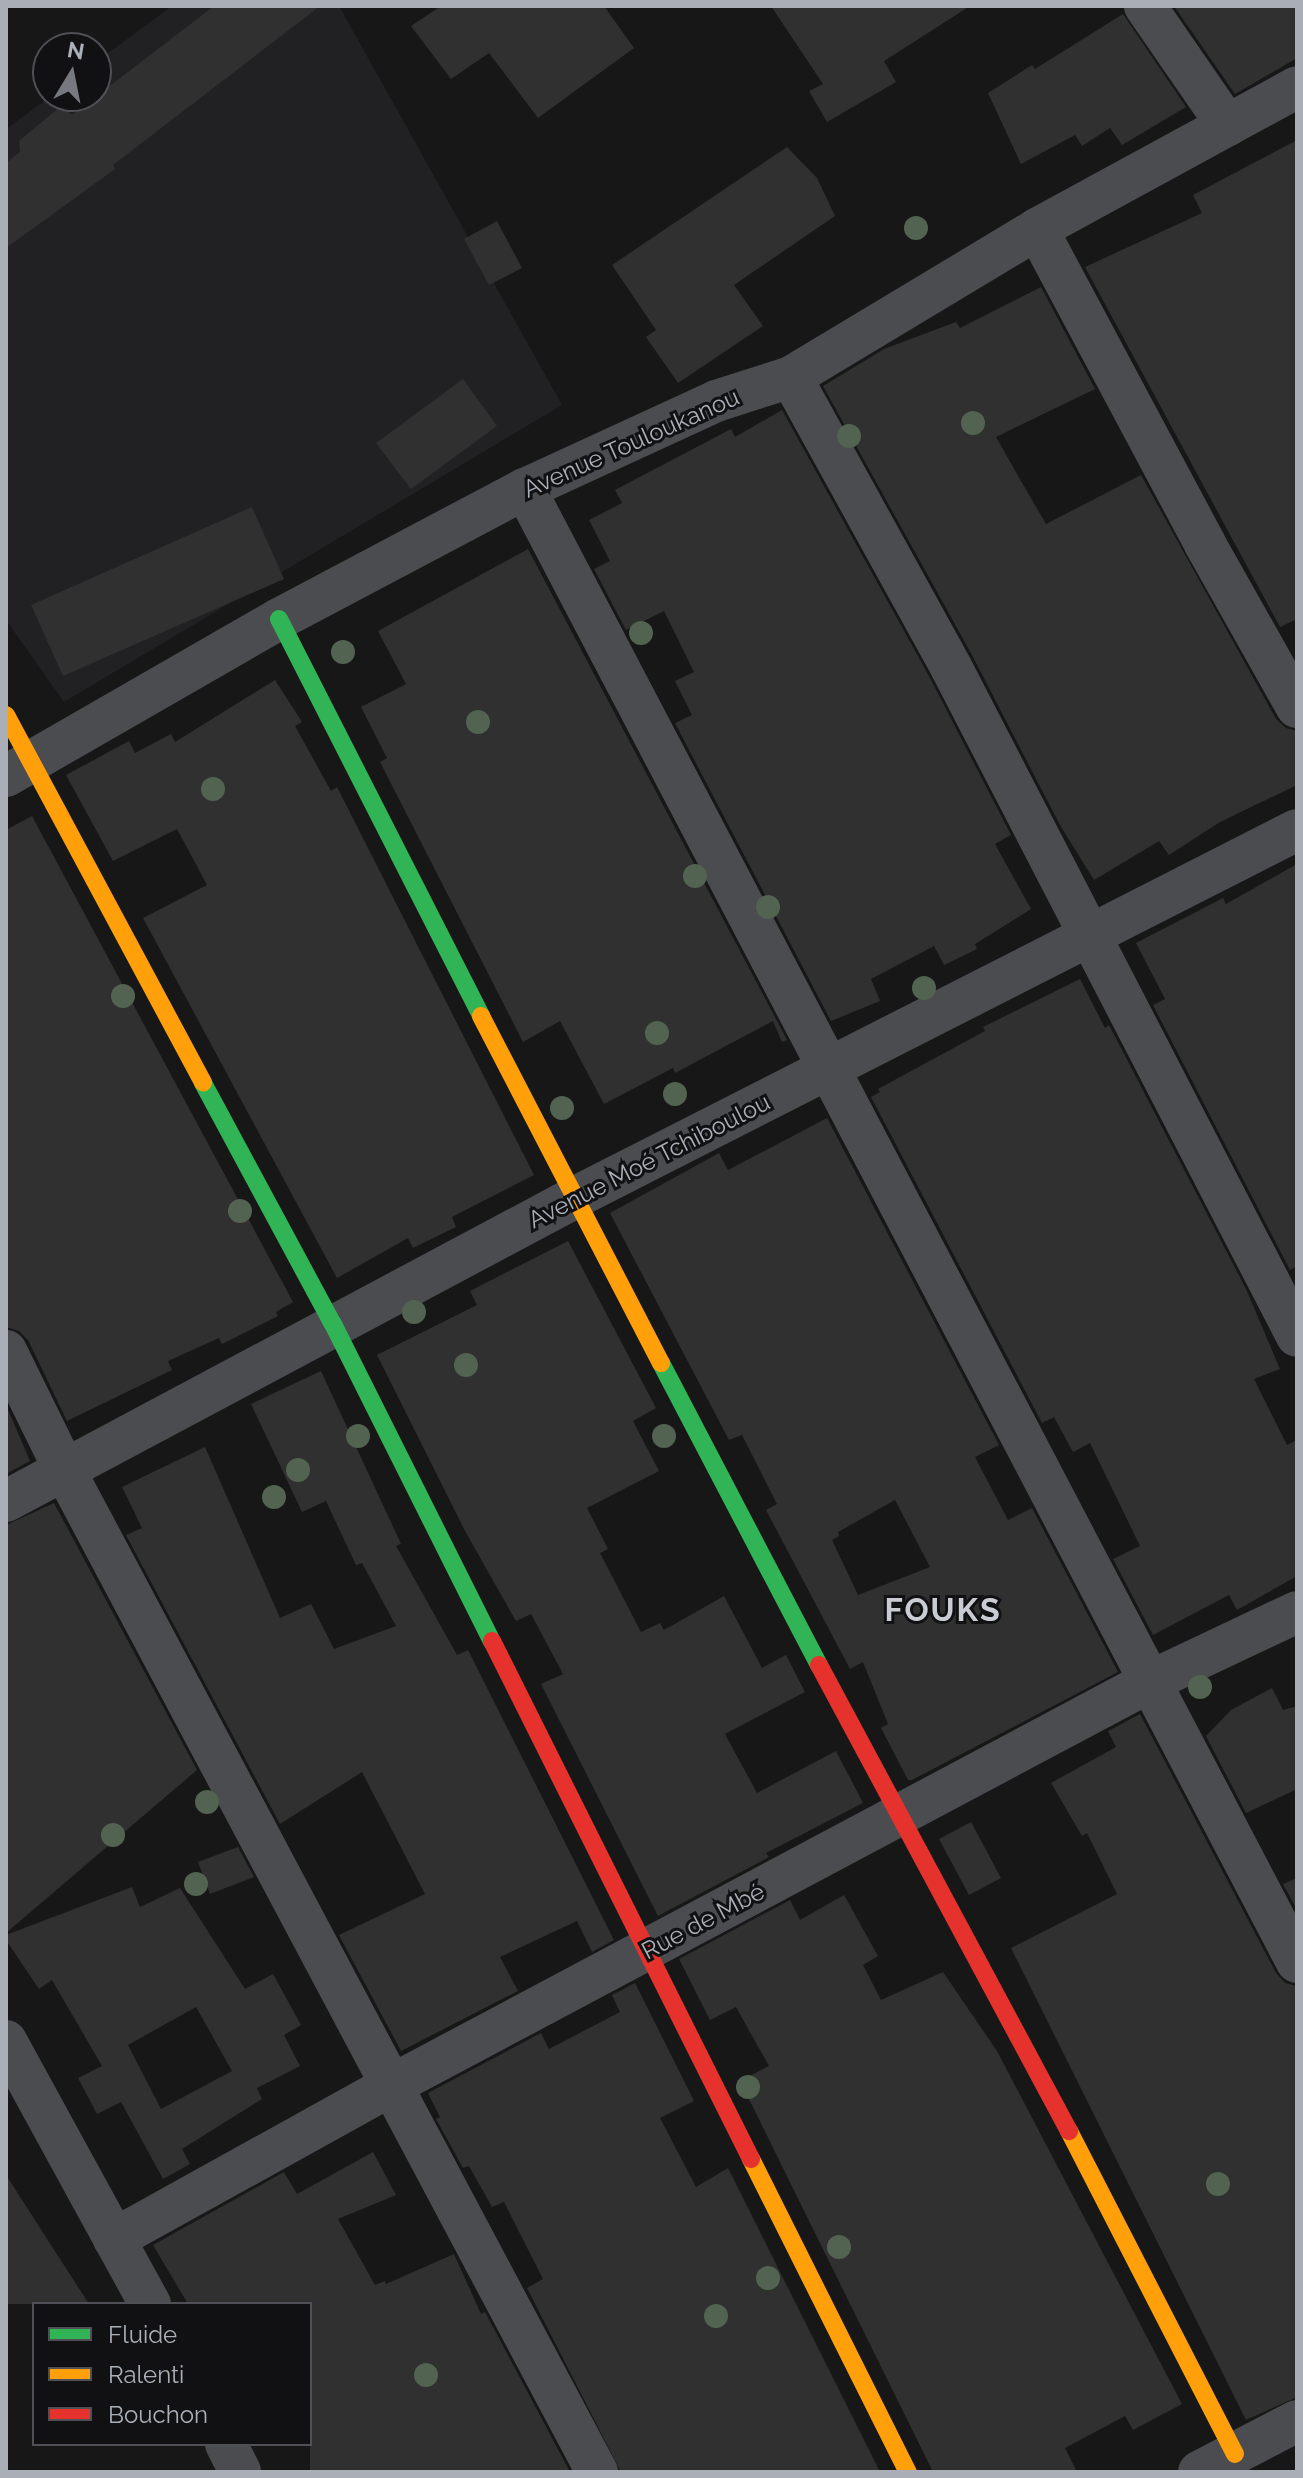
<!DOCTYPE html>
<html>
<head>
<meta charset="utf-8">
<style>
  body { margin:0 }
  #map { position:relative; width:1303px; height:2478px; overflow:hidden; background:#171717; font-family:Raleway,sans-serif }
  div>[style] { position:absolute }
  [style*='--x'] { left:calc(var(--x)*1px); top:calc(var(--y)*1px); width:calc(var(--w)*1px); rotate:calc(var(--a)*1deg) }
  .built>* { inset:0; background:#212123 }
  .building>* { inset:0; background:#303031 }
  .street>* { height:42px; margin:-21px; padding:0 21px; transform-origin:21px; border-radius:21px; background:#4b4c4f }
  .fast>* { height:18px; margin:-9px; padding:0 9px; transform-origin:9px; border-radius:9px; background:#30b455 }
  .slow>* { height:18px; margin:-9px; padding:0 9px; transform-origin:9px; border-radius:9px; background:#ff9f0a }
  .jam>* { height:18px; margin:-9px; padding:0 9px; transform-origin:9px; border-radius:9px; background:#e5322d }
  .trees>* { width:24px; height:24px; margin:-12px; border-radius:50%; background:#526351 }
  span { translate:-50% -50%; white-space:nowrap; text-align:center; line-height:1.15; -webkit-text-stroke:6px #111113; paint-order:stroke }
  .street-label { font-size:24px; color:#a9aeb7 }
  .district-label { font-size:32px; color:#c9cdd3; font-weight:700; letter-spacing:2px }
  .frame { position:absolute; inset:0; border:8px solid #a9aeb7; pointer-events:none }
  .legend { position:absolute; left:32px; top:2302px; width:280px; height:144px; box-sizing:border-box; background:#111113; border:2px solid #4e5055; margin:0; padding:10px 14px; list-style:none; font-size:24px; color:#a9aeb7 }
  .legend li { display:flex; align-items:center; gap:16px; height:40px }
  .legend b { width:40px; border:2px solid #4e5055 }
  .north { position:absolute; left:32px; top:32px; width:80px; height:80px; box-sizing:border-box; background:#111113; border:2px solid #4e5055; border-radius:50%; rotate:10deg; font-size:22px; font-weight:700; line-height:32px; text-align:center; color:#a9aeb7 }
  .north::after { content:''; display:block; margin:auto; width:28px; height:36px; background:#76797f; clip-path:polygon(50% 0,100% 100%,50% 72%,0 100%) }
</style>
</head>
<body>
<div id="map">
  <div class="built">
    <div style="clip-path:polygon(172px 6px,339px 6px,562px 405px,64px 702px,6px 620px,6px 129px,51px 96px,96px 96px,96px 62px)"></div>
  </div>
  <div class="building">
    <div style="clip-path:polygon(214px 6px,320px 6px,113px 165px,115px 169px,6px 248px,6px 163px,20px 152px,19px 141px,61px 106px,72px 115px)"></div>
    <div style="clip-path:polygon(441px 6px,604px 6px,634px 48px,538px 118px,489px 53px,451px 79px,411px 26px)"></div>
    <div style="clip-path:polygon(771px 6px,970px 6px,884px 61px,896px 82px,827px 122px,809px 91px,823px 84px)"></div>
    <div style="clip-path:polygon(1174px 6px,1297px 6px,1297px 58px,1235px 94px)"></div>
    <div style="clip-path:polygon(1123px 14px,1186px 107px,1122px 145px,1110px 128px,1082px 146px,1075px 135px,1021px 164px,988px 93px,1032px 65px,1035px 69px)"></div>
    <div style="clip-path:polygon(1297px 140px,1297px 619px,1280px 627px,1085px 267px,1202px 213px,1193px 195px)"></div>
    <div style="clip-path:polygon(787px 147px,817px 178px,835px 216px,734px 285px,763px 326px,678px 383px,646px 337px,656px 330px,612px 265px)"></div>
    <div style="clip-path:polygon(497px 221px,522px 268px,489px 285px,464px 239px)"></div>
    <div style="clip-path:polygon(1041px 287px,1095px 389px,996px 437px,1021px 481px,1046px 524px,1141px 475px,1276px 719px,1286px 728px,1297px 731px,1297px 785px,1220px 822px,1169px 855px,1159px 841px,1094px 880px,1061px 827px,972px 655px,823px 386px,884px 349px,956px 322px,960px 328px)"></div>
    <div style="clip-path:polygon(463px 379px,497px 426px,411px 489px,376px 443px)"></div>
    <div style="clip-path:polygon(782px 410px,930px 678px,1011px 835px,995px 844px,1031px 909px,975px 944px,977px 949px,944px 965px,934px 946px,871px 979px,880px 1001px,831px 1021px,675px 723px,692px 715px,675px 681px,694px 672px,664px 611px,626px 630px,594px 569px,610px 561px,589px 520px,622px 503px,615px 490px,731px 429px,735px 437px)"></div>
    <div style="clip-path:polygon(252px 507px,284px 579px,63px 676px,31px 605px)"></div>
    <div style="clip-path:polygon(528px 549px,787px 1040px,782px 1042px,773px 1021px,675px 1073px,673px 1068px,604px 1104px,560px 1021px,523px 1042px,380px 762px,387px 758px,361px 707px,406px 684px,378px 631px)"></div>
    <div style="clip-path:polygon(275px 680px,302px 722px,295px 726px,331px 791px,337px 787px,534px 1175px,452px 1217px,456px 1227px,413px 1248px,408px 1238px,337px 1278px,143px 918px,207px 885px,177px 829px,113px 861px,66px 775px,129px 741px,135px 753px,171px 734px,175px 742px)"></div>
    <div style="clip-path:polygon(32px 816px,293px 1302px,276px 1312px,278px 1316px,222px 1344px,219px 1338px,168px 1361px,172px 1370px,67px 1421px,28px 1340px,19px 1331px,6px 1327px,6px 830px)"></div>
    <div style="clip-path:polygon(1297px 864px,1297px 1266px,1290px 1270px,1153px 1005px,1165px 999px,1136px 943px,1223px 898px,1226px 904px)"></div>
    <div style="clip-path:polygon(1080px 979px,1105px 1028px,1109px 1025px,1246px 1289px,1280px 1369px,1254px 1379px,1287px 1445px,1297px 1440px,1297px 1576px,1237px 1610px,1229px 1595px,1153px 1635px,1113px 1559px,1140px 1546px,1090px 1443px,1073px 1452px,1054px 1417px,1042px 1423px,871px 1097px,880px 1092px,878px 1089px,985px 1031px,983px 1027px)"></div>
    <div style="clip-path:polygon(evenodd,827px 1118px,999px 1445px,975px 1457px,1008px 1520px,1032px 1508px,1118px 1672px,912px 1780px,908px 1780px,881px 1728px,888px 1724px,863px 1662px,850px 1669px,766px 1510px,777px 1504px,742px 1435px,729px 1440px,610px 1213px,719px 1153px,728px 1170px,827px 1118px,895px 1500px,930px 1567px,858px 1595px,832px 1540px,839px 1536px,838px 1532px,895px 1500px)"></div>
    <div style="clip-path:polygon(568px 1241px,656px 1408px,633px 1421px,659px 1471px,587px 1508px,608px 1549px,600px 1553px,641px 1632px,660px 1623px,664px 1630px,724px 1596px,762px 1668px,786px 1655px,805px 1692px,725px 1734px,757px 1793px,836px 1751px,863px 1803px,766px 1853px,769px 1857px,658px 1916px,541px 1684px,563px 1674px,531px 1614px,516px 1621px,465px 1531px,377px 1355px,477px 1305px,470px 1291px)"></div>
    <div style="clip-path:polygon(321px 1371px,401px 1544px,396px 1546px,457px 1655px,468px 1650px,614px 1940px,592px 1952px,577px 1921px,500px 1957px,518px 1991px,401px 2051px,339px 1935px,425px 1894px,362px 1772px,280px 1824px,126px 1535px,142px 1528px,122px 1487px,205px 1447px,280px 1618px,311px 1604px,334px 1649px,396px 1626px,362px 1563px,356px 1565px,326px 1501px,302px 1512px,251px 1404px)"></div>
    <div style="clip-path:polygon(6px 1405px,30px 1461px,6px 1474px)"></div>
    <div style="clip-path:polygon(54px 1503px,197px 1770px,6px 1933px,6px 1525px)"></div>
    <div style="clip-path:polygon(1272px 1688px,1283px 1710px,1297px 1706px,1297px 1789px,1246px 1813px,1206px 1736px,1231px 1710px)"></div>
    <div style="clip-path:polygon(1140px 1714px,1276px 1973px,1285px 1983px,1297px 1986px,1297px 2397px,1246px 2420px,1011px 1948px,1117px 1894px,1087px 1833px,1082px 1836px,1051px 1783px,1116px 1747px,1108px 1731px)"></div>
    <div style="clip-path:polygon(971px 1822px,1001px 1878px,969px 1895px,939px 1839px)"></div>
    <div style="clip-path:polygon(238px 1847px,254px 1877px,210px 1894px,198px 1862px)"></div>
    <div style="clip-path:polygon(1297px 1878px,1297px 1910px,1283px 1884px)"></div>
    <div style="clip-path:polygon(evenodd,132px 1887px,140px 1907px,180px 1888px,245px 1989px,273px 1974px,301px 2025px,284px 2035px,300px 2066px,257px 2088px,262px 2099px,182px 2149px,190px 2164px,163px 2179px,121px 2102px,97px 2114px,78px 2078px,102px 2066px,52px 1980px,39px 1989px,6px 1940px,6px 1935px,132px 1887px,196px 2007px,232px 2071px,161px 2109px,128px 2045px,196px 2007px)"></div>
    <div style="clip-path:polygon(844px 1895px,878px 1956px,863px 1965px,881px 2000px,943px 1972px,997px 2051px,1182px 2404px,1133px 2430px,1125px 2416px,1065px 2448px,1077px 2472px,933px 2472px,740px 2081px,769px 2066px,736px 2007px,710px 2020px,679px 1959px,790px 1900px,800px 1920px)"></div>
    <div style="clip-path:polygon(635px 1983px,694px 2101px,660px 2118px,696px 2187px,728px 2168px,880px 2472px,621px 2472px,527px 2288px,543px 2279px,504px 2202px,492px 2207px,469px 2166px,463px 2168px,436px 2119px,440px 2117px,428px 2093px,541px 2033px,549px 2049px,620px 2012px,612px 1995px)"></div>
    <div style="clip-path:polygon(373px 2152px,396px 2195px,338px 2219px,375px 2285px,385px 2281px,386px 2284px,454px 2254px,481px 2314px,485px 2312px,570px 2472px,310px 2472px,310px 2304px,188px 2304px,153px 2245px,284px 2172px,297px 2194px)"></div>
    <div style="clip-path:polygon(6px 2175px,89px 2304px,6px 2304px)"></div>
  </div>
  <div class="street">
    <div style="--x:1145;--y:6;--w:145;--a:55.4"></div>
    <div style="--x:1037;--y:229;--w:357;--a:61.9"></div>
    <div style="--x:1205;--y:544;--w:187;--a:60.6"></div>
    <div style="--x:791;--y:377;--w:331;--a:61.1"></div>
    <div style="--x:951;--y:667;--w:753;--a:62.65"></div>
    <div style="--x:525;--y:489;--w:1663;--a:62.34"></div>
    <div style="--x:6;--y:776;--w:315;--a:-29.9"></div>
    <div style="--x:279;--y:619;--w:278;--a:-27.9"></div>
    <div style="--x:525;--y:489;--w:210;--a:-24.7"></div>
    <div style="--x:716;--y:401;--w:79;--a:-17.7"></div>
    <div style="--x:791;--y:377;--w:287;--a:-31"></div>
    <div style="--x:1037;--y:229;--w:296;--a:-28.6"></div>
    <div style="--x:6;--y:1351;--w:134;--a:63.8"></div>
    <div style="--x:65;--y:1471;--w:1134;--a:62.01"></div>
    <div style="--x:6;--y:1501;--w:644;--a:-28.08"></div>
    <div style="--x:574;--y:1198;--w:811;--a:-26.98"></div>
    <div style="--x:6;--y:2041;--w:300;--a:61.3"></div>
    <div style="--x:114;--y:2239;--w:318;--a:-29"></div>
    <div style="--x:392;--y:2085;--w:860;--a:-28.03"></div>
    <div style="--x:1151;--y:1681;--w:161;--a:-25.3"></div>
    <div style="--x:226;--y:2444;--w:31;--a:63"></div>
    <div style="--x:1199;--y:2472;--w:110;--a:-27.5"></div>
  </div>
  <div class="fast">
    <div style="--x:279;--y:619;--w:445;--a:63"></div>
    <div style="--x:203;--y:1083;--w:274;--a:61.7"></div>
    <div style="--x:333;--y:1324;--w:355;--a:63.4"></div>
    <div style="--x:661;--y:1363;--w:341;--a:62.4"></div>
  </div>
  <div class="slow">
    <div style="--x:6;--y:715;--w:417;--a:61.8"></div>
    <div style="--x:481;--y:1016;--w:391;--a:62.6"></div>
    <div style="--x:1069;--y:2131;--w:363;--a:62.8"></div>
    <div style="--x:751;--y:2159;--w:350;--a:63.4"></div>
  </div>
  <div class="jam">
    <div style="--x:492;--y:1641;--w:579;--a:63.43"></div>
    <div style="--x:819;--y:1665;--w:529;--a:61.79"></div>
  </div>
  <div class="trees">
    <div style="left:916px;top:228px"></div>
    <div style="left:973px;top:423px"></div>
    <div style="left:849px;top:436px"></div>
    <div style="left:641px;top:633px"></div>
    <div style="left:343px;top:652px"></div>
    <div style="left:478px;top:722px"></div>
    <div style="left:213px;top:789px"></div>
    <div style="left:695px;top:876px"></div>
    <div style="left:768px;top:907px"></div>
    <div style="left:924px;top:988px"></div>
    <div style="left:123px;top:996px"></div>
    <div style="left:657px;top:1033px"></div>
    <div style="left:675px;top:1094px"></div>
    <div style="left:562px;top:1108px"></div>
    <div style="left:240px;top:1211px"></div>
    <div style="left:414px;top:1312px"></div>
    <div style="left:466px;top:1365px"></div>
    <div style="left:358px;top:1436px"></div>
    <div style="left:664px;top:1436px"></div>
    <div style="left:298px;top:1470px"></div>
    <div style="left:274px;top:1497px"></div>
    <div style="left:1200px;top:1687px"></div>
    <div style="left:207px;top:1802px"></div>
    <div style="left:113px;top:1835px"></div>
    <div style="left:196px;top:1884px"></div>
    <div style="left:748px;top:2087px"></div>
    <div style="left:1218px;top:2184px"></div>
    <div style="left:839px;top:2247px"></div>
    <div style="left:768px;top:2278px"></div>
    <div style="left:716px;top:2316px"></div>
    <div style="left:426px;top:2375px"></div>
  </div>
  <div class="street-label">
    <span style="left:631px;top:443px;rotate:-24deg">Avenue Touloukanou</span>
    <span style="left:649px;top:1161px;rotate:-27deg">Avenue Moé Tchiboulou</span>
    <span style="left:703px;top:1921px;rotate:-28deg">Rue de Mbé</span>
  </div>
  <div class="district-label">
    <span style="left:943px;top:1610px">FOUKS</span>
  </div>
  <div class="frame"></div>
  <ul class="legend">
  <li><b style="height:10px;background:#30b455"></b>Fluide</li>
  <li><b style="height:10px;background:#ff9f0a"></b>Ralenti</li>
  <li><b style="height:10px;background:#e5322d"></b>Bouchon</li>
  </ul>
  <div class="north">N</div>
</div>
</body>
</html>
